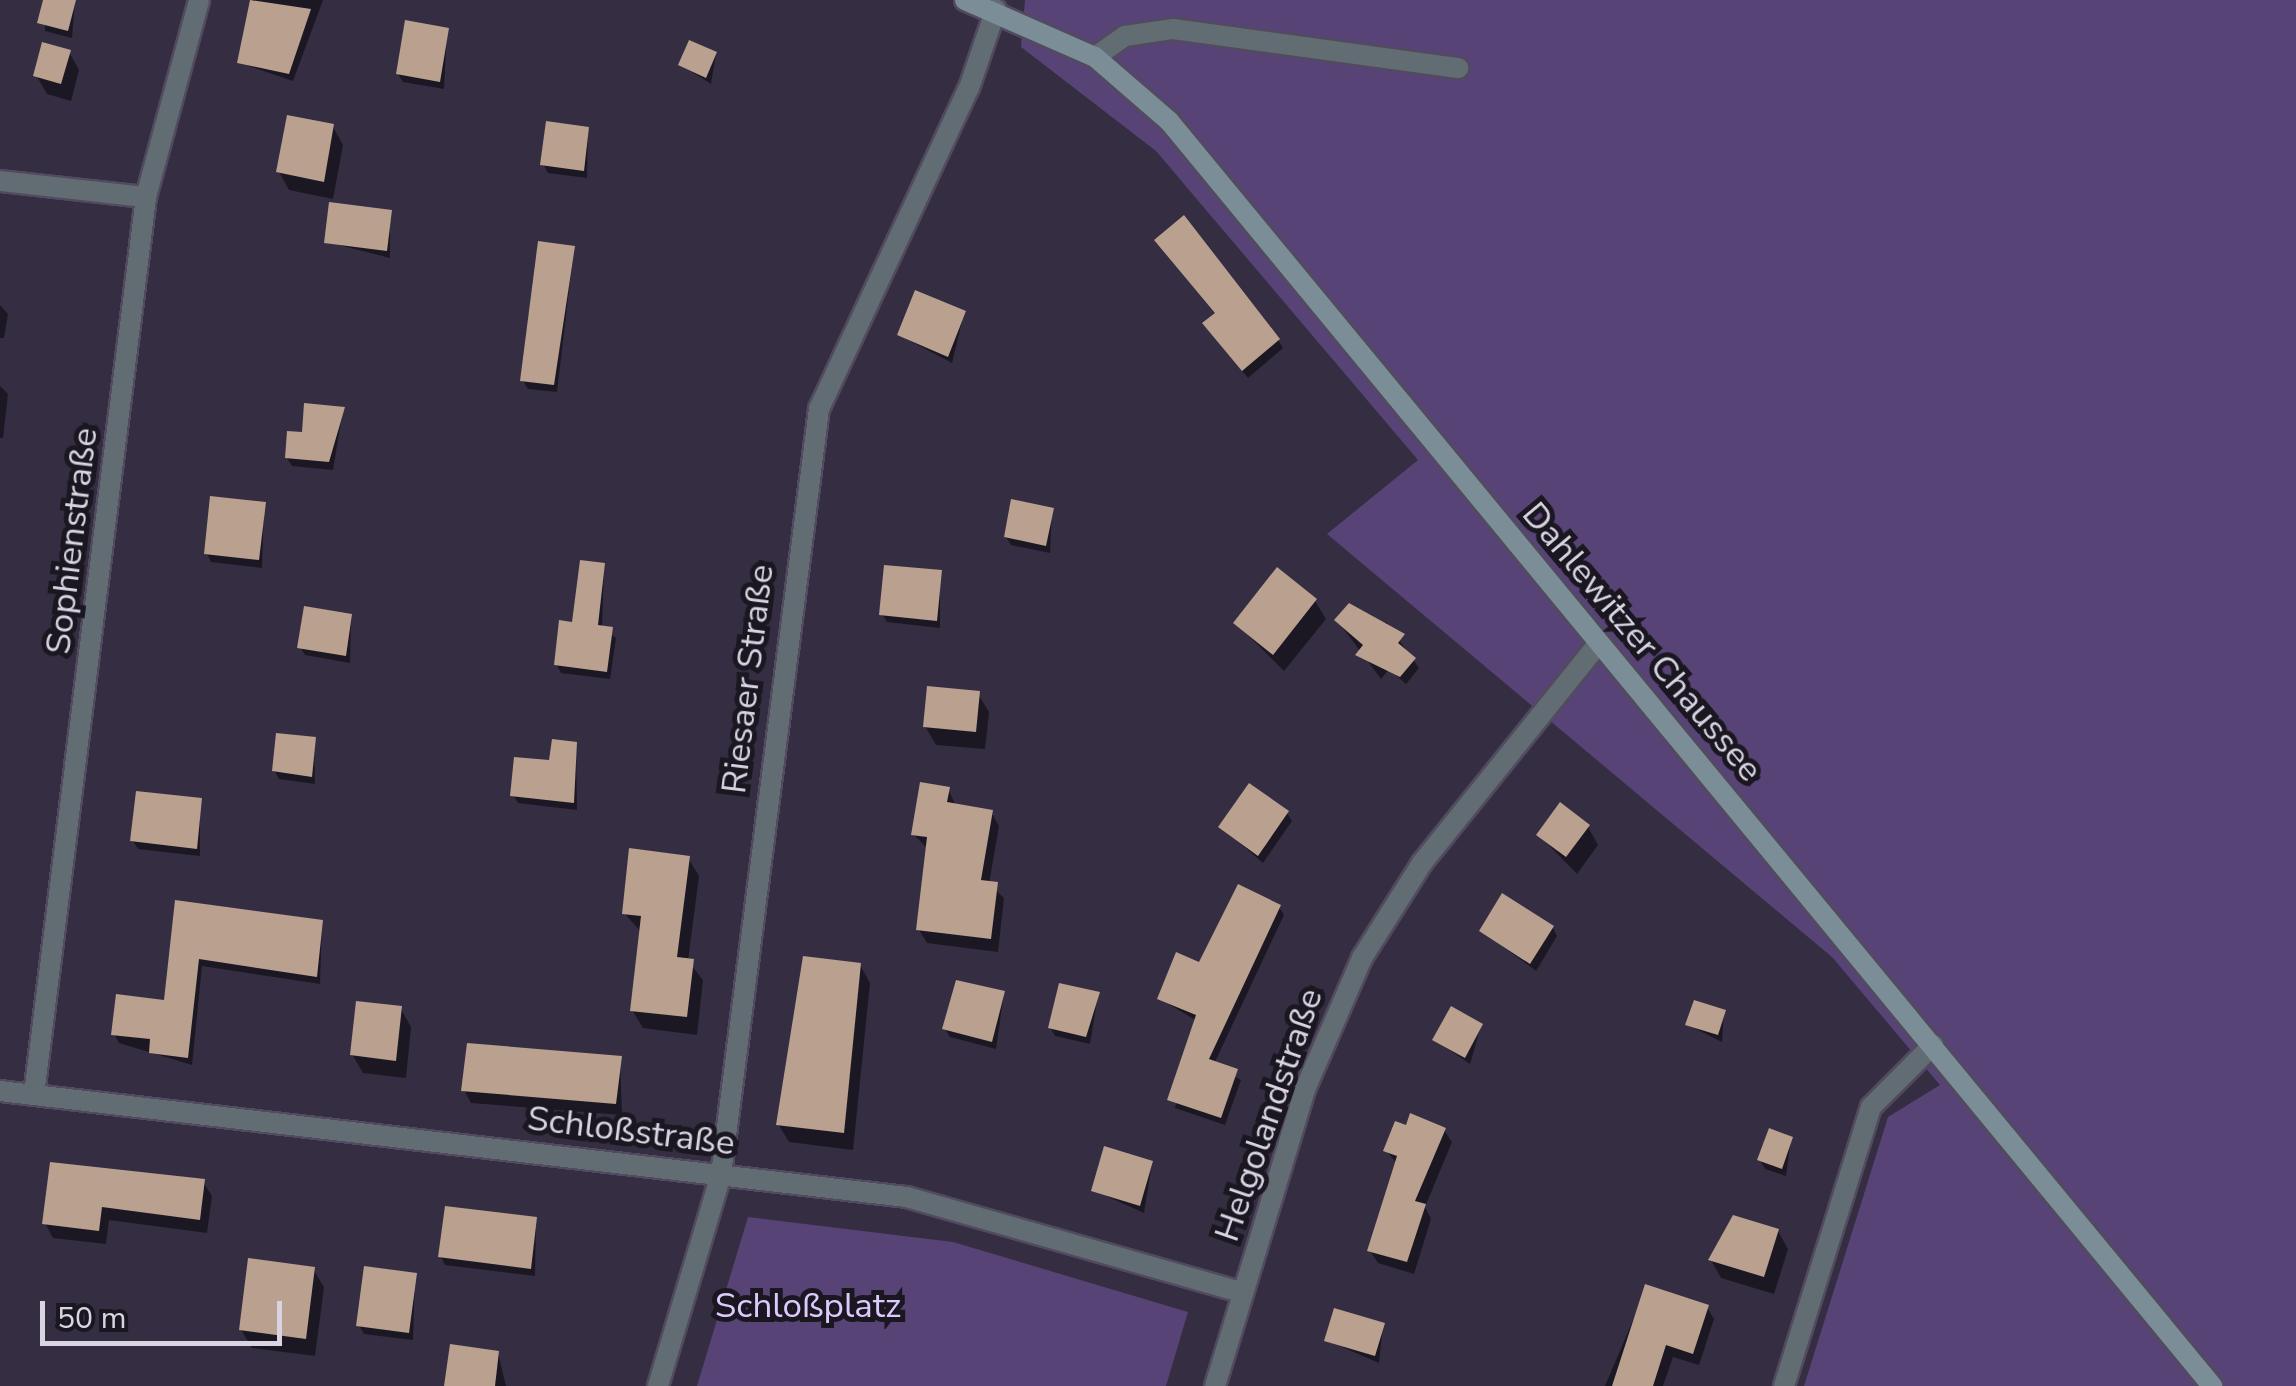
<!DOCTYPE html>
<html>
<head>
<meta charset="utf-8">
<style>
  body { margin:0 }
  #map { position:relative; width:2296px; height:1386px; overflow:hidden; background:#352d42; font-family:"Nunito Sans",sans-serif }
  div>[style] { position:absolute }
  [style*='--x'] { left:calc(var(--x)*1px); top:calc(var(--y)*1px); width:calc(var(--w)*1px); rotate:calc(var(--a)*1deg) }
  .green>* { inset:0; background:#574375 }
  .shadow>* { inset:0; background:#0007 }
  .building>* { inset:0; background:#b9a08f }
  .roads { filter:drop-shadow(2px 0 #524b5f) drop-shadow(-2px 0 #524b5f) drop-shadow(0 2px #524b5f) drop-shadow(0 -2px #524b5f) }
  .lane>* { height:20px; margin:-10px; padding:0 10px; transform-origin:10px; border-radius:10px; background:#616d73 }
  .street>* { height:20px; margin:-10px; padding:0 10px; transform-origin:10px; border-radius:10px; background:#616d73 }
  .secondary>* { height:20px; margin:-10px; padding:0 10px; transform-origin:10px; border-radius:10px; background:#7b8e98 }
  span { translate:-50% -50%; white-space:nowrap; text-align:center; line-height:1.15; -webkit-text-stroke:10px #1b1721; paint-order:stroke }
  .street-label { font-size:35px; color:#d8d4e2 }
  .park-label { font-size:35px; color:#dccafd }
  .scale { position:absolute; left:40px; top:1301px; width:242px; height:45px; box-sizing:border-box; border:5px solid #d8d4e2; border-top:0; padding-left:12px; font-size:30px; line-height:35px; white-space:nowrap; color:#d8d4e2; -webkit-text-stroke:8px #1b1721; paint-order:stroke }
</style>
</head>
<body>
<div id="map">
  <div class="green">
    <div style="clip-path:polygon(1025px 0,2296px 0,2296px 1386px,1804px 1386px,1888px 1117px,1940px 1085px,1832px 957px,1327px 534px,1418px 460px,1156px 151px,1021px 47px)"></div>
    <div style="clip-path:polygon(748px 1217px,953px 1242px,1188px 1312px,1166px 1386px,697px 1386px)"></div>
  </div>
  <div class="shadow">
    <div style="clip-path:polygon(45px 0,75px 0,72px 38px,45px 31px)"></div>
    <div style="clip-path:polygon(253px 0,323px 0,293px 81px,240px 63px)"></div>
    <div style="clip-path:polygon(447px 30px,444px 89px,403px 82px,398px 74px)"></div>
    <div style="clip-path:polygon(69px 52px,79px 70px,71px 101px,47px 94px,36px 75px)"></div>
    <div style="clip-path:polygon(716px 54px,711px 84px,681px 65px)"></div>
    <div style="clip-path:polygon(333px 127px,343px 145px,333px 199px,289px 190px,279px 172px)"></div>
    <div style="clip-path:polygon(588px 129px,587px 178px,548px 173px,543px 164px)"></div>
    <div style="clip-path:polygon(390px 212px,390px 258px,327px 242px)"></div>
    <div style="clip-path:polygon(574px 248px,557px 392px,528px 389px,523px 381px)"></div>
    <div style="clip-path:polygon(0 305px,8px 314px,4px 338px,0 338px)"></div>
    <div style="clip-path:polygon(964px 313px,952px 363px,899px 335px)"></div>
    <div style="clip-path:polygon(1217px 314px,1278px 340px,1283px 348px,1248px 378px,1210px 332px)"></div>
    <div style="clip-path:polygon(0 386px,8px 394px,3px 438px,0 438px)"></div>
    <div style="clip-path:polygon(343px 409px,333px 470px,292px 466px,287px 458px)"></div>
    <div style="clip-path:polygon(264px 504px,262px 568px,211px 562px,207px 554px)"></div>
    <div style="clip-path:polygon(1052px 510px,1050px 553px,1011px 545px,1006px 537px)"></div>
    <div style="clip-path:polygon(604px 566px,602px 628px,616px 638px,610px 679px,561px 673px,556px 664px)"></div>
    <div style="clip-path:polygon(940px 573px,940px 628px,887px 622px,882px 614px)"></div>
    <div style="clip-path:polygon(1315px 601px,1326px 619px,1284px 671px,1236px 623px)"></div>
    <div style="clip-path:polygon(351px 616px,350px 663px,305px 655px,300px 647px)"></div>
    <div style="clip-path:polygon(1337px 620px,1379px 631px,1386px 622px,1419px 668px,1406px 684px,1389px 669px,1381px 679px)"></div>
    <div style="clip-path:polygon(978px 694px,989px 712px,985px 749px,936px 745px,925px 726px)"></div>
    <div style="clip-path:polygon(314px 740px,315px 784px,279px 779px,274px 770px)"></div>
    <div style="clip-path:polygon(576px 744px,577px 810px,518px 803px,513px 795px)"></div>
    <div style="clip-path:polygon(948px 789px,956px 806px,991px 812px,999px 826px,989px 884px,1004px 898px,998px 952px,927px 943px,919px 930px,928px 849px,913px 834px)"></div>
    <div style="clip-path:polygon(200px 801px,200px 856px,138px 849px,133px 841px)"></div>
    <div style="clip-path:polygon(1287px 813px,1292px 821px,1263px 863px,1221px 827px)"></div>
    <div style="clip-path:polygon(1588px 827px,1598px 845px,1577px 874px,1539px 835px)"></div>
    <div style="clip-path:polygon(688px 858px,699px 876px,688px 961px,703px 980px,697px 1035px,643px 1028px,632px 1010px,641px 932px,624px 913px)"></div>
    <div style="clip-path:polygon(177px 903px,322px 922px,320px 984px,202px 966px,192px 1065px,119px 1043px,114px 1034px,166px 1002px)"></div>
    <div style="clip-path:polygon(1279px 907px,1284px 915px,1214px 1064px,1241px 1080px,1225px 1125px,1175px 1108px,1197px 1021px,1160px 999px)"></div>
    <div style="clip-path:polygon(1553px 928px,1557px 936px,1536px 971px,1482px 931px)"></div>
    <div style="clip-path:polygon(860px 965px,870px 983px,853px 1150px,789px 1142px,778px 1124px)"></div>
    <div style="clip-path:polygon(1004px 993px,996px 1049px,950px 1037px,945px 1029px)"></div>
    <div style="clip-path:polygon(1098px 995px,1090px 1044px,1055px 1036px,1050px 1027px)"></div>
    <div style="clip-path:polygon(401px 1009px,411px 1027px,406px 1078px,363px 1073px,352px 1054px)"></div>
    <div style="clip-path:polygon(1724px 1012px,1722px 1042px,1688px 1025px)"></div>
    <div style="clip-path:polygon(1481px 1026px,1470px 1064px,1435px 1040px)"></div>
    <div style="clip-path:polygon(620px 1058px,622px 1115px,471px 1103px,464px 1090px)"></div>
    <div style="clip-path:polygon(1444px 1130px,1452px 1142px,1425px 1207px,1431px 1219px,1414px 1274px,1378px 1263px,1370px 1251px,1397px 1164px,1386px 1150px)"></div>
    <div style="clip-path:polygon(1791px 1139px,1786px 1176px,1765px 1169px,1760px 1160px)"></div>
    <div style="clip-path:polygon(1152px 1163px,1144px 1213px,1093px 1190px)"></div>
    <div style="clip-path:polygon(52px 1165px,203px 1182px,212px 1196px,207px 1233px,109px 1220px,106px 1244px,53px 1238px,45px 1223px)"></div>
    <div style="clip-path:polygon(536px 1220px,535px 1276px,445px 1265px,441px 1257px)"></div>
    <div style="clip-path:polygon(1778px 1231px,1788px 1249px,1774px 1294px,1721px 1278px,1711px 1260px)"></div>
    <div style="clip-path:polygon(313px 1269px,324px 1287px,315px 1356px,252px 1348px,241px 1330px)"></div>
    <div style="clip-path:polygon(415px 1275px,413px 1340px,364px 1334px,359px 1325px)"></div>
    <div style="clip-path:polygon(1647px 1287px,1707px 1307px,1714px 1319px,1699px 1365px,1673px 1357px,1663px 1386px,1605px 1386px)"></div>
    <div style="clip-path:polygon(1383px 1325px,1379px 1363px,1326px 1340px)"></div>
    <div style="clip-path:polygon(498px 1353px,506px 1386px,447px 1386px)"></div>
  </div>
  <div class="building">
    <div style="clip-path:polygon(43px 0,76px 0,68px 31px,37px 23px)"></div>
    <div style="clip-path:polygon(250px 0,311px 9px,289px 74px,237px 63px)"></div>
    <div style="clip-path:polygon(405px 20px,449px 28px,440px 82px,396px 74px)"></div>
    <div style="clip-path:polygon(689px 40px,717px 52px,706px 78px,678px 65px)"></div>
    <div style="clip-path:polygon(42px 42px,71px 50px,61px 84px,33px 76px)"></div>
    <div style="clip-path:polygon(287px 115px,334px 124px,324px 182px,276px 172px)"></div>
    <div style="clip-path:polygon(546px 121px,589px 127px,584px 171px,540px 165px)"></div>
    <div style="clip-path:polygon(329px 202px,392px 210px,387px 251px,324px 243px)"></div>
    <div style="clip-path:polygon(1184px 215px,1280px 339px,1242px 371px,1202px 323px,1215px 313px,1154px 240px)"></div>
    <div style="clip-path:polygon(538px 241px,575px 246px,554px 385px,520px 381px)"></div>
    <div style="clip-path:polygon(915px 290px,966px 311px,948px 357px,897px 335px)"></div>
    <div style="clip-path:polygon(304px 403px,345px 407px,329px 462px,285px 458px,287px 431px,302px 432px)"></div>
    <div style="clip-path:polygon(210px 496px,266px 502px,259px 560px,204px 554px)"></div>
    <div style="clip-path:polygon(1011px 499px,1054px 508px,1046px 546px,1004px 537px)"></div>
    <div style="clip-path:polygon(580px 560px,605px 563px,598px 625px,613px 627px,607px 672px,554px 665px,559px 620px,572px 622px)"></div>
    <div style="clip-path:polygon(884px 565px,942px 570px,937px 621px,879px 615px)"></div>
    <div style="clip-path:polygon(1277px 567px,1317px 599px,1273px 655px,1233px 623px)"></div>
    <div style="clip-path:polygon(1349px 603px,1405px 634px,1398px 643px,1416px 658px,1400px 677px,1355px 655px,1363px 645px,1334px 620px)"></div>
    <div style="clip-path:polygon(304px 606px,352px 614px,346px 656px,297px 648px)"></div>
    <div style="clip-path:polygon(927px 686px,980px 691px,976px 732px,923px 727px)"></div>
    <div style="clip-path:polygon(276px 733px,316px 737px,312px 777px,272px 771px)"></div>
    <div style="clip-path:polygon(552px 739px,577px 742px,574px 803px,510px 796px,514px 757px,549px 760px)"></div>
    <div style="clip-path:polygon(920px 782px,950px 787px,947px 802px,993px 810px,981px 880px,998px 882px,991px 939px,916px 930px,927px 837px,911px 835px)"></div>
    <div style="clip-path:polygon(1249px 783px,1289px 811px,1258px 856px,1218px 827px)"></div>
    <div style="clip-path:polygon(136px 791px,202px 798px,197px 849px,130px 841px)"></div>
    <div style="clip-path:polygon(1560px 802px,1590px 825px,1566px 857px,1536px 835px)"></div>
    <div style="clip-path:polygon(629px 848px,690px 856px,677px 957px,694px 959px,687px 1017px,630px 1011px,641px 916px,622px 914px)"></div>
    <div style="clip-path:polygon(1238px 884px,1281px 905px,1209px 1059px,1238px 1069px,1221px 1118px,1167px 1100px,1196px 1015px,1157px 999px,1176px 952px,1199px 962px)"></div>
    <div style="clip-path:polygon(1502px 893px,1554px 926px,1530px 964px,1479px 931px)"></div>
    <div style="clip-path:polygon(175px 900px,323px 920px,317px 977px,199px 959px,188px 1058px,149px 1053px,150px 1039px,111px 1035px,116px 994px,164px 1000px)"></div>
    <div style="clip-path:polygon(803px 956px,861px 963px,844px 1133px,776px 1125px)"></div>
    <div style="clip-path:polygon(956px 980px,1005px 991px,992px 1042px,942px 1029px)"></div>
    <div style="clip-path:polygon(1059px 983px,1100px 992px,1086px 1037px,1048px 1028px)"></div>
    <div style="clip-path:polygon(1694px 1000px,1726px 1010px,1718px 1035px,1685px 1025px)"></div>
    <div style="clip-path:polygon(356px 1001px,402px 1006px,396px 1061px,350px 1055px)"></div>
    <div style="clip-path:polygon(1451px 1006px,1483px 1024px,1465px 1058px,1432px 1040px)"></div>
    <div style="clip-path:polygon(467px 1043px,622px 1056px,616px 1104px,461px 1091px)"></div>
    <div style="clip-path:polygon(1410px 1113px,1446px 1128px,1415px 1201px,1426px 1204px,1407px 1262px,1367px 1251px,1397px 1156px,1383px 1151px,1395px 1121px,1406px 1125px)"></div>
    <div style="clip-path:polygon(1769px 1128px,1793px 1137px,1782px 1169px,1757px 1160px)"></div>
    <div style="clip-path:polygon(1104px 1146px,1153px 1161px,1140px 1206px,1091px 1191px)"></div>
    <div style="clip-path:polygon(50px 1162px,205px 1179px,200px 1220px,102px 1207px,99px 1231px,42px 1224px)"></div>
    <div style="clip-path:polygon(445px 1206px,537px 1217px,531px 1269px,438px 1257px)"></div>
    <div style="clip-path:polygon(1733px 1215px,1779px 1229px,1764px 1277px,1708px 1260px)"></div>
    <div style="clip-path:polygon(248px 1258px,315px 1267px,306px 1339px,239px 1330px)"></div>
    <div style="clip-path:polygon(364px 1266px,417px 1273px,409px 1333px,356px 1326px)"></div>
    <div style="clip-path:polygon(1645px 1284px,1709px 1305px,1693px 1354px,1666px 1345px,1653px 1386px,1612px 1386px)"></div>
    <div style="clip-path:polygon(1334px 1308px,1385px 1323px,1375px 1356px,1324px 1341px)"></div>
    <div style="clip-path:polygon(450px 1344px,499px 1351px,495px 1386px,444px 1386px)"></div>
  </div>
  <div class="roads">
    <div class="lane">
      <div style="--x:1095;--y:57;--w:37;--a:-35"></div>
      <div style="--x:1125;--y:36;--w:49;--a:-8.3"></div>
      <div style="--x:1173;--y:29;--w:288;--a:7.8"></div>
    </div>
    <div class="street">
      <div style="--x:0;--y:181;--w:147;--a:6.3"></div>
      <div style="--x:0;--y:1091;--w:913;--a:6.67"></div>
      <div style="--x:907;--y:1197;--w:349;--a:15.9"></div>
      <div style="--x:34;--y:1095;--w:905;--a:-82.89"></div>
      <div style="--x:146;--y:197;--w:204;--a:-74.9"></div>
      <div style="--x:658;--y:1386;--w:221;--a:-73.4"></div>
      <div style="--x:721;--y:1174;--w:771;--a:-82.7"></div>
      <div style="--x:819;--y:409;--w:354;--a:-65"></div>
      <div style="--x:969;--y:88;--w:83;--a:-71.1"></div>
      <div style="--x:1215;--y:1386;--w:313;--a:-73.1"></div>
      <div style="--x:1306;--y:1087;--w:141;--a:-66.5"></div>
      <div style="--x:1362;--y:958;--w:112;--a:-57.7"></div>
      <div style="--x:1422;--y:863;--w:281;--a:-51.2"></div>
      <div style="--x:1784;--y:1386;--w:292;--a:-72.7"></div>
      <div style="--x:1871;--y:1107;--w:88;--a:-45"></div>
    </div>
    <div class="secondary">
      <div style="--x:965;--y:0;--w:142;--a:23.7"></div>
      <div style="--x:1095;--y:57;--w:98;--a:40.9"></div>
      <div style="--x:1169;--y:121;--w:1640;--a:50.49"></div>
    </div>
  </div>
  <div class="street-label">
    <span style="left:72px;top:541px;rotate:-83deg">Sophienstraße</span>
    <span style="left:1642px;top:642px;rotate:50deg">Dahlewitzer Chaussee</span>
    <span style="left:748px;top:679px;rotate:-83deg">Riesaer Straße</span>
    <span style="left:1269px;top:1115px;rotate:-71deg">Helgolandstraße</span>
    <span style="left:631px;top:1131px;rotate:7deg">Schloßstraße</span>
  </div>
  <div class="park-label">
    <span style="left:808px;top:1306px">Schloßplatz</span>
  </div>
  <div class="scale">50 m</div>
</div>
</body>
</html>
